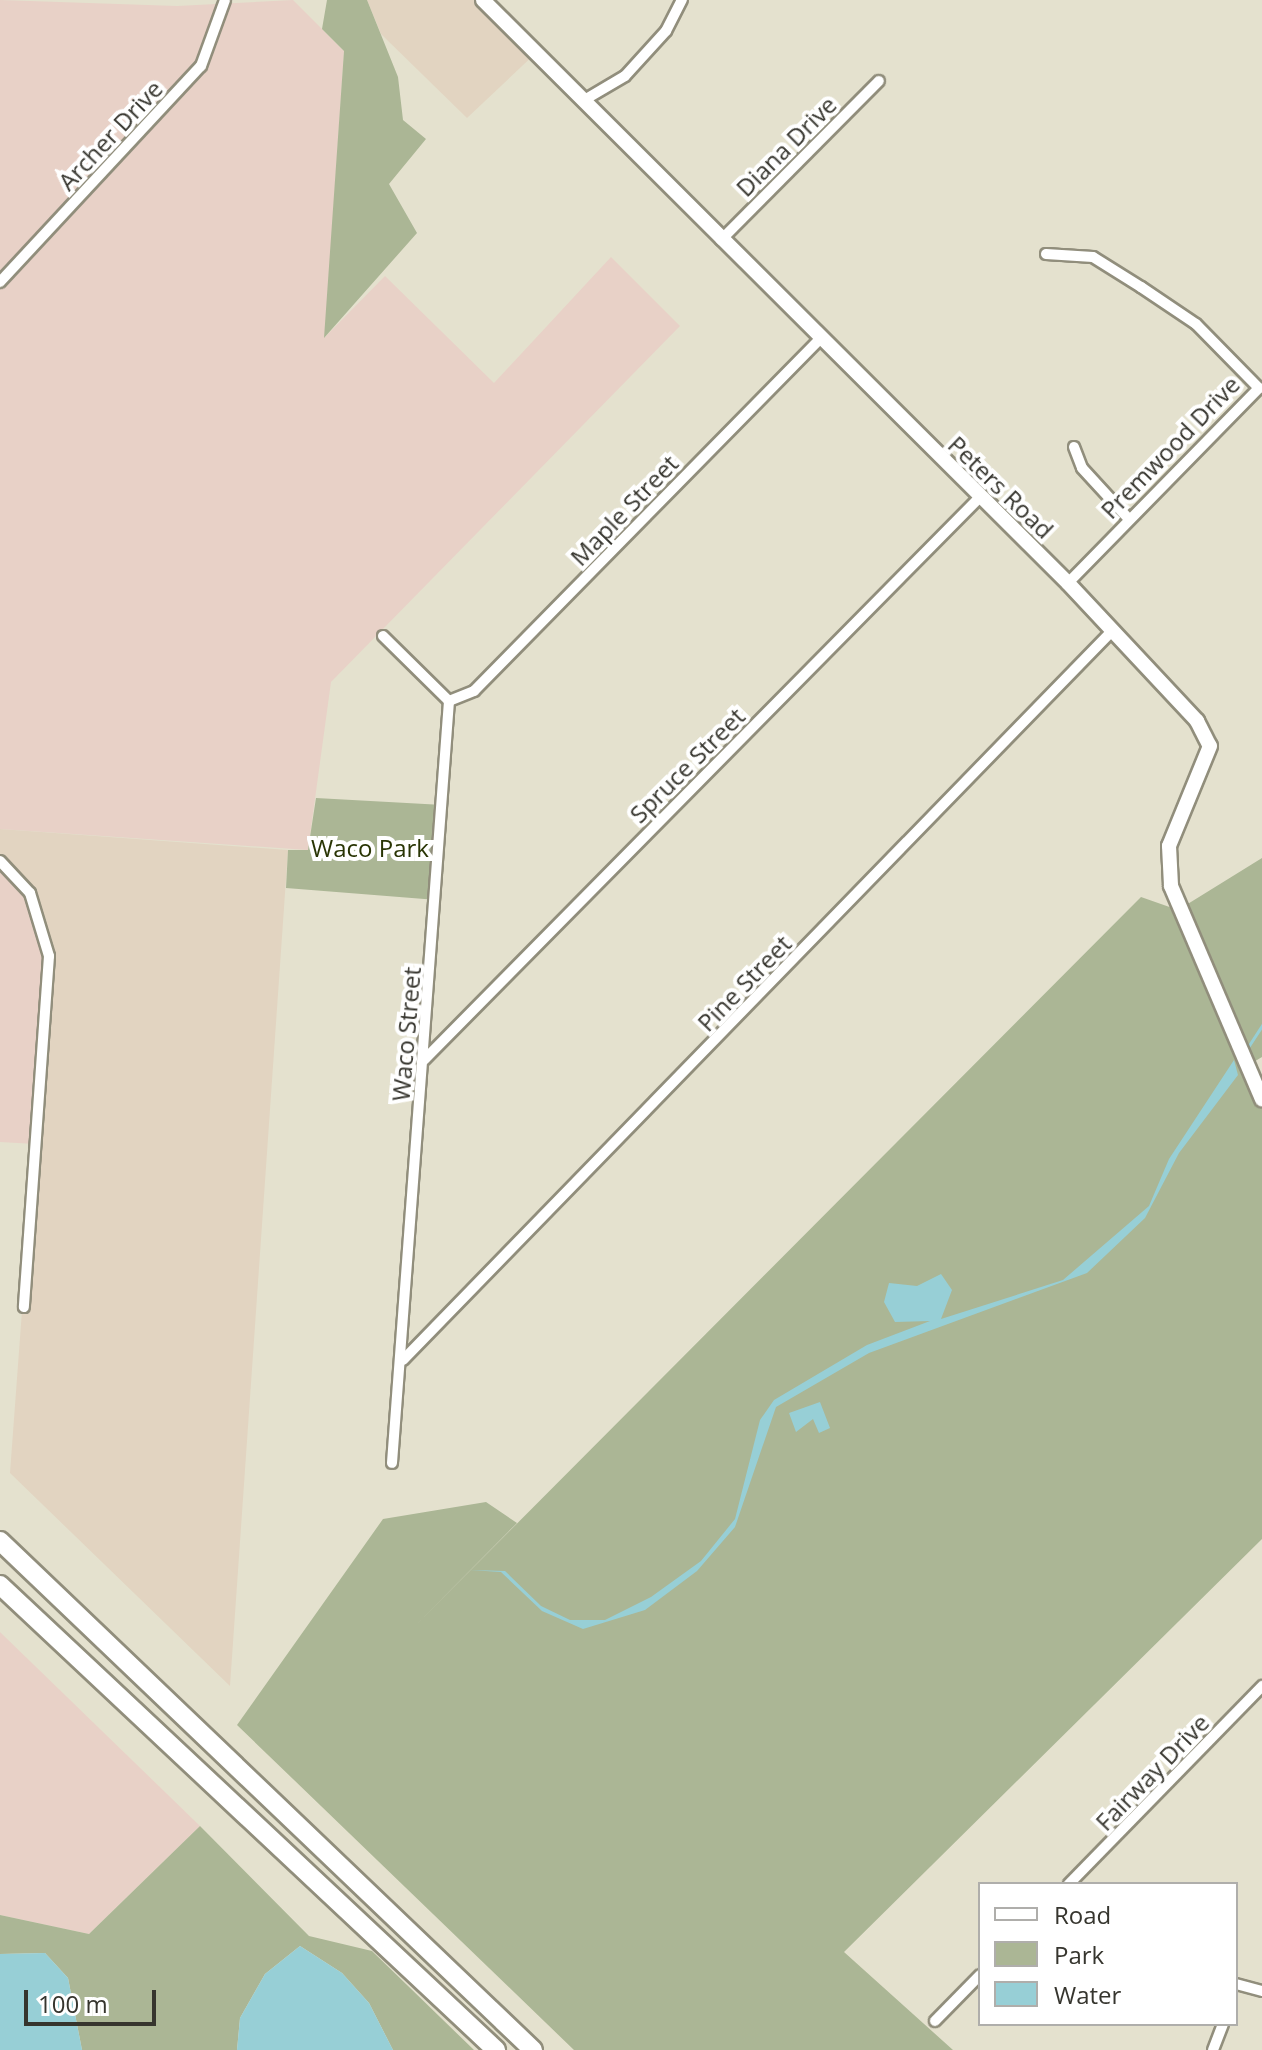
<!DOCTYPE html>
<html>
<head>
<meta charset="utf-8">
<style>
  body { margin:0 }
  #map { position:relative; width:1262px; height:2050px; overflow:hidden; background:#e4e1ce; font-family:"Open Sans",sans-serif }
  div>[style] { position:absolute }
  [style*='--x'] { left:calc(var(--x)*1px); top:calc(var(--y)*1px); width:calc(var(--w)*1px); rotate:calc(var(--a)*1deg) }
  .commercial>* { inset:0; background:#e2d4c1 }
  .industrial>* { inset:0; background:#e8d1c7 }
  .green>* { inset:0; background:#abb695 }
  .water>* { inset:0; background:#97cfd6 }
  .stream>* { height:3px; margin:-1.5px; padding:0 1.5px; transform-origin:1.5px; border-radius:1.5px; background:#97cfd6 }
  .roads { filter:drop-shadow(2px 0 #918e7c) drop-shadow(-2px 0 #918e7c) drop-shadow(0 2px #918e7c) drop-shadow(0 -2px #918e7c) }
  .street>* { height:10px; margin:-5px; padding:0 5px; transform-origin:5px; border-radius:5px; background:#fff }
  .secondary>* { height:14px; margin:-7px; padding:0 7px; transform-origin:7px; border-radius:7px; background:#fff }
  .highway>* { height:18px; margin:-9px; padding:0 9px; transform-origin:9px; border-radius:9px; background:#fff }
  span { translate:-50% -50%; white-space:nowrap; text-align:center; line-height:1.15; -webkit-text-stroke:8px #fff; paint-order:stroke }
  .street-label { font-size:24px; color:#36352e }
  .park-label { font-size:24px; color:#293504 }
  .legend { position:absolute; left:978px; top:1882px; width:260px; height:144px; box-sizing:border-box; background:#fff; border:2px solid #afaeab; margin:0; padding:10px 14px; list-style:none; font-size:24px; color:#36352e }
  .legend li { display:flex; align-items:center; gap:16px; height:40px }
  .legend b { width:40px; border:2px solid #afaeab }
  .scale { position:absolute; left:24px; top:1990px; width:132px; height:36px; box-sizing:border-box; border:4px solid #36352e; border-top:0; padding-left:10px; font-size:24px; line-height:28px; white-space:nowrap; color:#36352e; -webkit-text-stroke:6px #fff; paint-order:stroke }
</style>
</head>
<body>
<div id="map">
  <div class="commercial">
    <div style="clip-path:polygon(367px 0,483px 0,538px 51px,467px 118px,381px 34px)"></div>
    <div style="clip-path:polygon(0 829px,288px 850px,230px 1686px,10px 1473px,43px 1027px,0 861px)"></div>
  </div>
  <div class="industrial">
    <div style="clip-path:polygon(0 0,177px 6px,293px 0,344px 51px,325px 337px,385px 276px,494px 383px,611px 257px,680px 326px,331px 682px,308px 850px,0 829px)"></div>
    <div style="clip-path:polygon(0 861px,30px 893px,49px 956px,35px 1144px,0 1142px)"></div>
    <div style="clip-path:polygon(0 1632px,200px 1826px,89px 1934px,0 1915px)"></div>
  </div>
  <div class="green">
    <div style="clip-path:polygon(327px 0,367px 0,398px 77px,403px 120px,426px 139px,389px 184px,417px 233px,324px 338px,344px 51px,322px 29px)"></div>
    <div style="clip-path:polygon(316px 798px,443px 805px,437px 900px,286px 888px,288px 850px,308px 850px)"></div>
    <div style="clip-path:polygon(1262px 858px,1262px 1057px,1247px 1066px,1262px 1098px,1262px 1539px,844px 1952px,953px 2050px,574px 2050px,237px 1725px,383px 1519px,486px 1502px,517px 1523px,416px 1625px,1141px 897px,1178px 910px)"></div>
    <div style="clip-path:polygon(200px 1826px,309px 1936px,372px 1951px,474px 2050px,393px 2050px,369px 2003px,342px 1973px,300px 1946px,265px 1974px,240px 2018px,237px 2050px,82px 2050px,68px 1978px,45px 1953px,0 1954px,0 1915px,89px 1934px)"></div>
  </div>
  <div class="water">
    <div style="clip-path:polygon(1234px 1060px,1238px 1075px,1179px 1153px,1145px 1218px,1087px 1273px,869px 1353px,776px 1407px,735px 1527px,697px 1571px,645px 1610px,583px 1629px,542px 1611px,501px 1572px,470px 1570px,505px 1571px,541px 1606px,570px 1620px,605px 1620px,651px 1597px,701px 1561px,735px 1519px,760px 1420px,774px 1400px,867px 1345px,930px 1321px,895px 1322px,884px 1302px,889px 1283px,917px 1286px,941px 1274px,952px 1290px,941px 1319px,1063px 1280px,1149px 1206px,1169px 1159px)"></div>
    <div style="clip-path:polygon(820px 1402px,830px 1428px,819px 1433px,813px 1419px,796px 1432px,789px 1413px)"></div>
    <div style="clip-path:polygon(300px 1946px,342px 1973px,369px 2003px,393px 2050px,237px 2050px,240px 2018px,265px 1974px)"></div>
    <div style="clip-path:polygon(45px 1953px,68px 1978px,82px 2050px,0 2050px,0 1954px)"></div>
  </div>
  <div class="stream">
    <div style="--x:1246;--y:1050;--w:30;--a:-57"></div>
  </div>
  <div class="roads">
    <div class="street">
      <div style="--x:586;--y:99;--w:45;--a:-30.5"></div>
      <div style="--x:625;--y:76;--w:61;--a:-47.7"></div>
      <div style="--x:666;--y:31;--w:35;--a:-63"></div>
      <div style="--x:721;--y:240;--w:224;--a:-45.2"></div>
      <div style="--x:1046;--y:254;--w:47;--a:3.7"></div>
      <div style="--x:1093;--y:257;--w:57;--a:32"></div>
      <div style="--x:1141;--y:287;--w:66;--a:33.9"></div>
      <div style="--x:1196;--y:324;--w:90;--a:45.5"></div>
      <div style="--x:1259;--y:388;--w:273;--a:134.4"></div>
      <div style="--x:0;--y:282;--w:295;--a:-47.1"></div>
      <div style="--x:201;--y:66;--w:70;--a:-70"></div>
      <div style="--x:1074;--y:447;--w:22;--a:69"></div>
      <div style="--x:1082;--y:468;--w:68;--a:47.4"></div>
      <div style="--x:383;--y:636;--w:93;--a:44.6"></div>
      <div style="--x:449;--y:701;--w:764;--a:94.28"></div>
      <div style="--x:449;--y:701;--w:27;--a:-22"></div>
      <div style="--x:474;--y:691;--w:495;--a:-45.5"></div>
      <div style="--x:0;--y:861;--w:44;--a:46.8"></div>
      <div style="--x:30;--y:893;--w:66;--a:73.2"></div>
      <div style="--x:49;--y:956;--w:352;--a:94.1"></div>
      <div style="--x:424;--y:1060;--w:790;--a:-45.36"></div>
      <div style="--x:403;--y:1360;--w:1017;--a:-45.8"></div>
      <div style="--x:1069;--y:1884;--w:277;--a:-45.7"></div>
      <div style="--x:1236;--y:1984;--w:27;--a:15"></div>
      <div style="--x:935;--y:2021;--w:64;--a:-45.6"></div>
      <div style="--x:1213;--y:2050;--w:28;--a:-69"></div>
    </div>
    <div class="secondary">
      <div style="--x:483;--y:0;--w:826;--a:44.9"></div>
      <div style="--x:1068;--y:583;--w:189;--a:46.9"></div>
      <div style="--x:1197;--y:721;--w:28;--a:63"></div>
      <div style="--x:1210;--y:746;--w:108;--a:112.3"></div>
      <div style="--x:1169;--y:846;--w:40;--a:87.1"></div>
      <div style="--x:1171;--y:886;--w:232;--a:66.9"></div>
    </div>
    <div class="highway">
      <div style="--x:0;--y:1541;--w:737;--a:43.68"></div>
      <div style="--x:0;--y:1585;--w:680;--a:43.15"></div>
    </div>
  </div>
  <div class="street-label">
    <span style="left:110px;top:135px;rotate:-47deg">Archer Drive</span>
    <span style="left:786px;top:146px;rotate:-45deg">Diana Drive</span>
    <span style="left:1170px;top:447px;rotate:-46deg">Premwood Drive</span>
    <span style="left:1001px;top:487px;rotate:44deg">Peters Road</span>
    <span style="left:624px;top:510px;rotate:-46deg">Maple Street</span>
    <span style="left:687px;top:765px;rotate:-45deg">Spruce Street</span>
    <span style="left:744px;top:983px;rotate:-46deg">Pine Street</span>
    <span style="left:406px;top:1034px;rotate:-85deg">Waco Street</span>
    <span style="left:1152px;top:1772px;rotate:-46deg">Fairway Drive</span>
  </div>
  <div class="park-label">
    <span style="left:370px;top:848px">Waco Park</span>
  </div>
  <ul class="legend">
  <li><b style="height:10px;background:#fff"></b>Road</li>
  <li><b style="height:22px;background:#abb695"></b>Park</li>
  <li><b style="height:22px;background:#97cfd6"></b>Water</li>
  </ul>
  <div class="scale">100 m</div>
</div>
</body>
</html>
